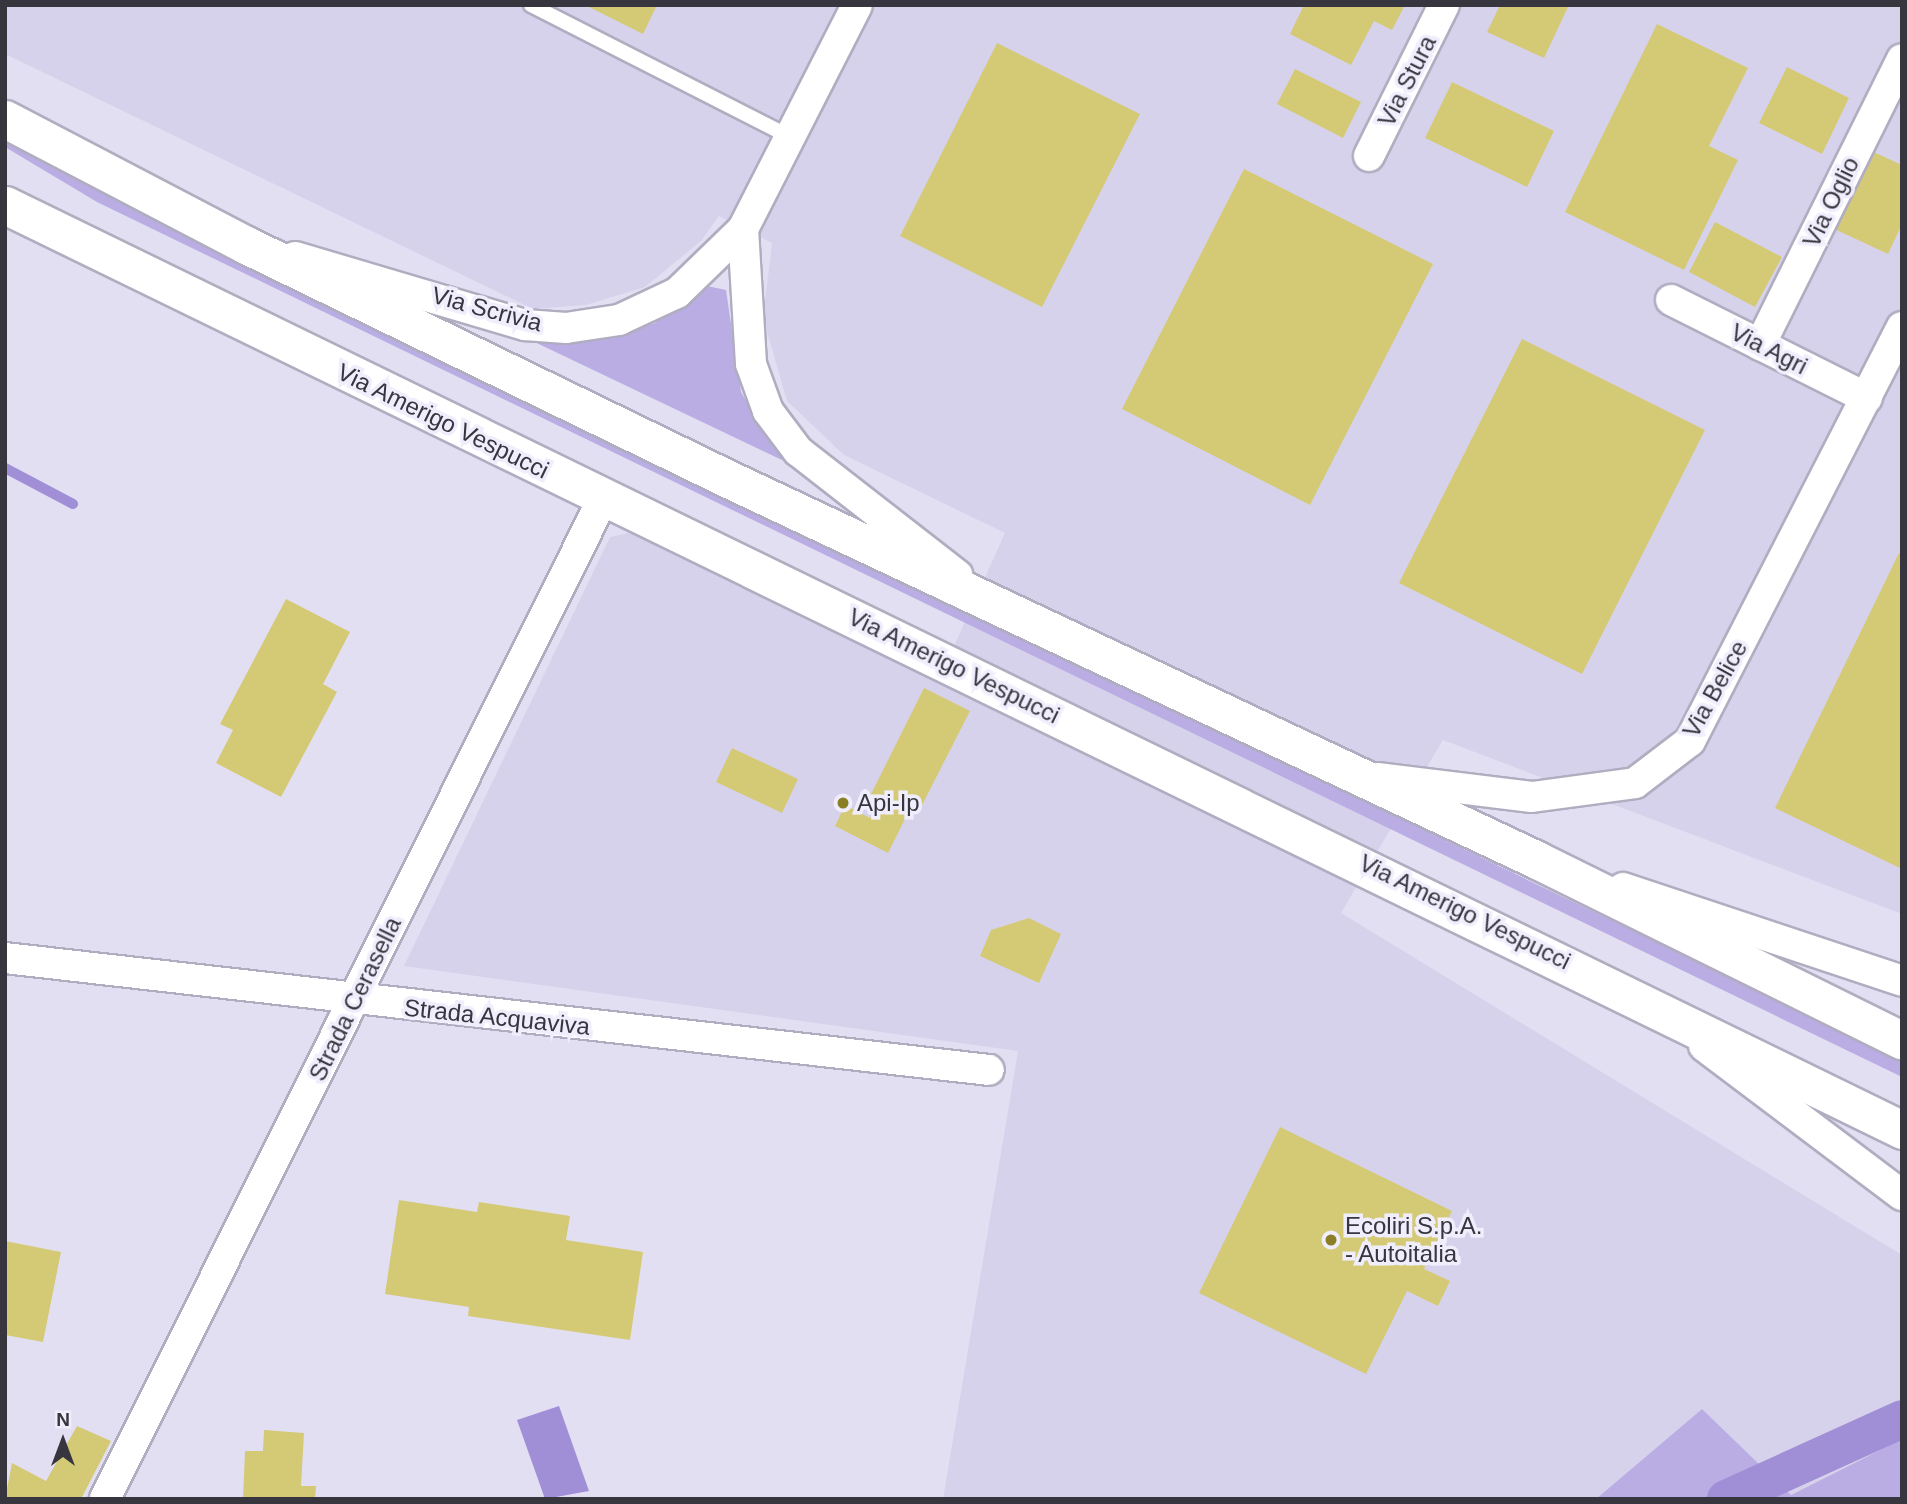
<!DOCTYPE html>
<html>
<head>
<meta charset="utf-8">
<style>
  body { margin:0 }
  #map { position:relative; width:1907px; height:1504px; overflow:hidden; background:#e3dff3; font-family:Arial,sans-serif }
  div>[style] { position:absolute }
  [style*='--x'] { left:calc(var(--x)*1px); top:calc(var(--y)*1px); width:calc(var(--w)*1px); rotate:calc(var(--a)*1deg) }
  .built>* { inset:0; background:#d7d2ec }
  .green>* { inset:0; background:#b9ade4 }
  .water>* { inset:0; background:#a08ed6 }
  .stream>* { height:10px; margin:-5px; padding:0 5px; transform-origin:5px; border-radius:5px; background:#a08ed6 }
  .canal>* { height:38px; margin:-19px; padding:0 19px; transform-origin:19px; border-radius:19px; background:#a08ed6 }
  .building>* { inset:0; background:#d4ca76 }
  .roads { filter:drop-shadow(2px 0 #b1adc0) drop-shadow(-2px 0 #b1adc0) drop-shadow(0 2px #b1adc0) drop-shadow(0 -2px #b1adc0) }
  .service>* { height:14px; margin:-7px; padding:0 7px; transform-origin:7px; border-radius:7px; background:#fff }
  .minor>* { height:30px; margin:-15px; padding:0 15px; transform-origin:15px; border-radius:15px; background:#fff }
  .tertiary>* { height:37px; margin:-18.5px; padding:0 18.5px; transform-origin:18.5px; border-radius:18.5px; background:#fff }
  .dots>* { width:19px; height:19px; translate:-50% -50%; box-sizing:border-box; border:4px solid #f0edfd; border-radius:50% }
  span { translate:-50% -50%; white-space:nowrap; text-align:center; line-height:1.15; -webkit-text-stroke:7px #f0edfd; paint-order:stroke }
  .street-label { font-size:24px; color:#37353d }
  .poi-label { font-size:24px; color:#37353d }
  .left { translate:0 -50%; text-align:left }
  .frame { position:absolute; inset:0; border:7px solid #37353d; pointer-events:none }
  .north { position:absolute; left:28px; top:1406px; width:70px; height:70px; -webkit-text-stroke:5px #f0edfd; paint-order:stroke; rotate:0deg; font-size:19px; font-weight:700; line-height:28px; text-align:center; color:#37353d }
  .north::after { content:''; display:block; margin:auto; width:24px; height:32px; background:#37353d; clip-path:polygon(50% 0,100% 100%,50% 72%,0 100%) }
</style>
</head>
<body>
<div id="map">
  <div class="built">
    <div style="clip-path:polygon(5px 5px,1902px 5px,1902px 914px,1443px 740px,1341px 913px,1902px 1255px,1902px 1439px,1791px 1495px,1702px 1409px,1596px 1499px,943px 1499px,1018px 1051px,404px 966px,610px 537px,629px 533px,672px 547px,940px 677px,1005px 533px,844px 455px,787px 401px,763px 318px,772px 243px,719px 216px,701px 241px,645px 287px,586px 305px,533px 309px,5px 54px)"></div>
  </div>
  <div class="green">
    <div style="clip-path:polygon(5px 127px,1160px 703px,1902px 1060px,1902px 1077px,97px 202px,5px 147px)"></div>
    <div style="clip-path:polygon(707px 286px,726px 290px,741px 392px,764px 432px,805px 471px,522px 336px,613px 337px,655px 323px)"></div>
    <div style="clip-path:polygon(1702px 1409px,1791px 1495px,1902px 1439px,1902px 1499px,1596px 1499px)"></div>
  </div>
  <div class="water">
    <div style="clip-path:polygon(559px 1406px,589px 1491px,545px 1499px,517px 1420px)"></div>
  </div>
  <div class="stream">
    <div style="--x:5;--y:468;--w:77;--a:27.9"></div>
  </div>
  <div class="canal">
    <div style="--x:1726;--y:1499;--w:193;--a:-24.4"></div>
  </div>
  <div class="building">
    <div style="clip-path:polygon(585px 5px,657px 5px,643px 34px)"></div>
    <div style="clip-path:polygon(1304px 5px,1405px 5px,1392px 30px,1374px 21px,1351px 65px,1290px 34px)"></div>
    <div style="clip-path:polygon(1500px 5px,1569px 5px,1544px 58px,1487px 32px)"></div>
    <div style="clip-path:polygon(1657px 24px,1748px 68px,1709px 146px,1738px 160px,1684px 270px,1565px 212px)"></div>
    <div style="clip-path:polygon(997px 43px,1140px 114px,1042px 307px,900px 236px)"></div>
    <div style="clip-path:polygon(1787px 67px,1849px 98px,1822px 154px,1759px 123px)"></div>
    <div style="clip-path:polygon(1295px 69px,1361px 102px,1343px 138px,1277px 104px)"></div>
    <div style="clip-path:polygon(1452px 82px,1554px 131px,1527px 187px,1425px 138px)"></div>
    <div style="clip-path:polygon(1867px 149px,1902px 165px,1902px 224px,1888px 254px,1830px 227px)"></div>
    <div style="clip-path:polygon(1244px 169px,1433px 264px,1310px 505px,1122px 409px)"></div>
    <div style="clip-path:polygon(1715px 222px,1782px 257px,1755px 307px,1689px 272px)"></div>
    <div style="clip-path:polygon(1522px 339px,1705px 430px,1582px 674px,1399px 583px)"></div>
    <div style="clip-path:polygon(1899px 553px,1902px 555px,1902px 869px,1775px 808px)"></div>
    <div style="clip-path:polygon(286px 599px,350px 632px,323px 684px,337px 692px,281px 797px,216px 763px,233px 730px,220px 724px)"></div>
    <div style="clip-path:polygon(924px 688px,970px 711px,918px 813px,910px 809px,888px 853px,835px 826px,845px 805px,870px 818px,879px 800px,870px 796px)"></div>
    <div style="clip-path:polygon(732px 748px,798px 779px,782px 813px,716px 782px)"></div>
    <div style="clip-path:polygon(1029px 918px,1061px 934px,1039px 983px,980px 956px,991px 930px)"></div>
    <div style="clip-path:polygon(1280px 1127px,1452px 1211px,1424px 1269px,1450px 1281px,1438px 1306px,1407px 1291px,1366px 1374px,1199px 1293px)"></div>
    <div style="clip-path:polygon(399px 1200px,477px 1212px,479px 1202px,570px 1216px,566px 1240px,643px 1252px,630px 1340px,468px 1316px,469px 1307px,385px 1294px)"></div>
    <div style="clip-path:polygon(5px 1241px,61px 1252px,43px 1342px,5px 1335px)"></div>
    <div style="clip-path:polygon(77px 1426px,111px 1441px,81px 1499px,5px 1499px,12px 1463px,46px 1481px)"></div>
    <div style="clip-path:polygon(264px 1430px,304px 1433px,301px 1486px,316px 1486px,315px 1499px,243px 1499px,245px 1451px,263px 1451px)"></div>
  </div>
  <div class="roads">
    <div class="service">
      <div style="--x:531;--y:5;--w:291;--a:27"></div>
    </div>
    <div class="minor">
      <div style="--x:1369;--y:156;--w:169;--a:-63.6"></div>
      <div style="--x:743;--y:229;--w:135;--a:86.6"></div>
      <div style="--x:751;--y:364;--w:50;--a:70.1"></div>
      <div style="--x:768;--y:411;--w:50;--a:53.1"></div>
      <div style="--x:798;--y:451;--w:202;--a:37.9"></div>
      <div style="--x:295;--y:257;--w:240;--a:16.5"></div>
      <div style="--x:525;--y:325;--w:41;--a:4.2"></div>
      <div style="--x:566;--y:328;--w:54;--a:-8.6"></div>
      <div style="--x:619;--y:320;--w:64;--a:-25"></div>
      <div style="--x:677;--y:293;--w:92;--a:-44.1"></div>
      <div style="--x:743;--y:229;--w:251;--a:-63"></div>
      <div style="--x:1671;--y:300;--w:219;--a:26.6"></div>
      <div style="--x:1760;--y:345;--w:319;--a:-63.6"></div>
      <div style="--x:1377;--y:778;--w:156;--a:7"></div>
      <div style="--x:1532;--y:797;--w:104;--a:-7.7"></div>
      <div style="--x:1635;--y:783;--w:69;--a:-37.4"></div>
      <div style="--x:1690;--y:741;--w:465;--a:-62.9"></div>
      <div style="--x:1623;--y:888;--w:294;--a:18.4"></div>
      <div style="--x:5;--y:958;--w:990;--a:6.49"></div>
      <div style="--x:1704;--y:1046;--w:248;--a:37"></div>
      <div style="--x:105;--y:1499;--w:1117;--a:-63.53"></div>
    </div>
    <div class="tertiary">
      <div style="--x:5;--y:119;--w:272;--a:27.6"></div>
      <div style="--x:246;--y:245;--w:534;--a:25.89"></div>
      <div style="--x:726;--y:478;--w:896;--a:25.22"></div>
      <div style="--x:1537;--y:860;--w:407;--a:26.3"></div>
      <div style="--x:5;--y:205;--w:2111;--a:25.99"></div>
    </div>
  </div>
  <div class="dots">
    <div style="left:843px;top:803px;background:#8a7f26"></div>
    <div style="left:1331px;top:1240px;background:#8a7f26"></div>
  </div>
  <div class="street-label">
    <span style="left:1407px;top:81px;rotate:-63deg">Via Stura</span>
    <span style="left:1831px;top:202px;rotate:-64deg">Via Oglio</span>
    <span style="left:487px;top:309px;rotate:15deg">Via Scrivia</span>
    <span style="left:1769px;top:349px;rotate:27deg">Via Agri</span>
    <span style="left:443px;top:421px;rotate:26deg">Via Amerigo Vespucci</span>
    <span style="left:954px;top:666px;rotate:26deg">Via Amerigo Vespucci</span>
    <span style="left:1715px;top:689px;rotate:-61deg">Via Belice</span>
    <span style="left:1465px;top:912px;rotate:26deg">Via Amerigo Vespucci</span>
    <span style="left:355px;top:999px;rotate:-64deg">Strada Cerasella</span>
    <span style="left:497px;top:1017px;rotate:6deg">Strada Acquaviva</span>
  </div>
  <div class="poi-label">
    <span class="left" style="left:857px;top:803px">Api-Ip</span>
    <span class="left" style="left:1345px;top:1240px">Ecoliri S.p.A.<br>- Autoitalia</span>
  </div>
  <div class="frame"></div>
  <div class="north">N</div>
</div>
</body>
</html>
